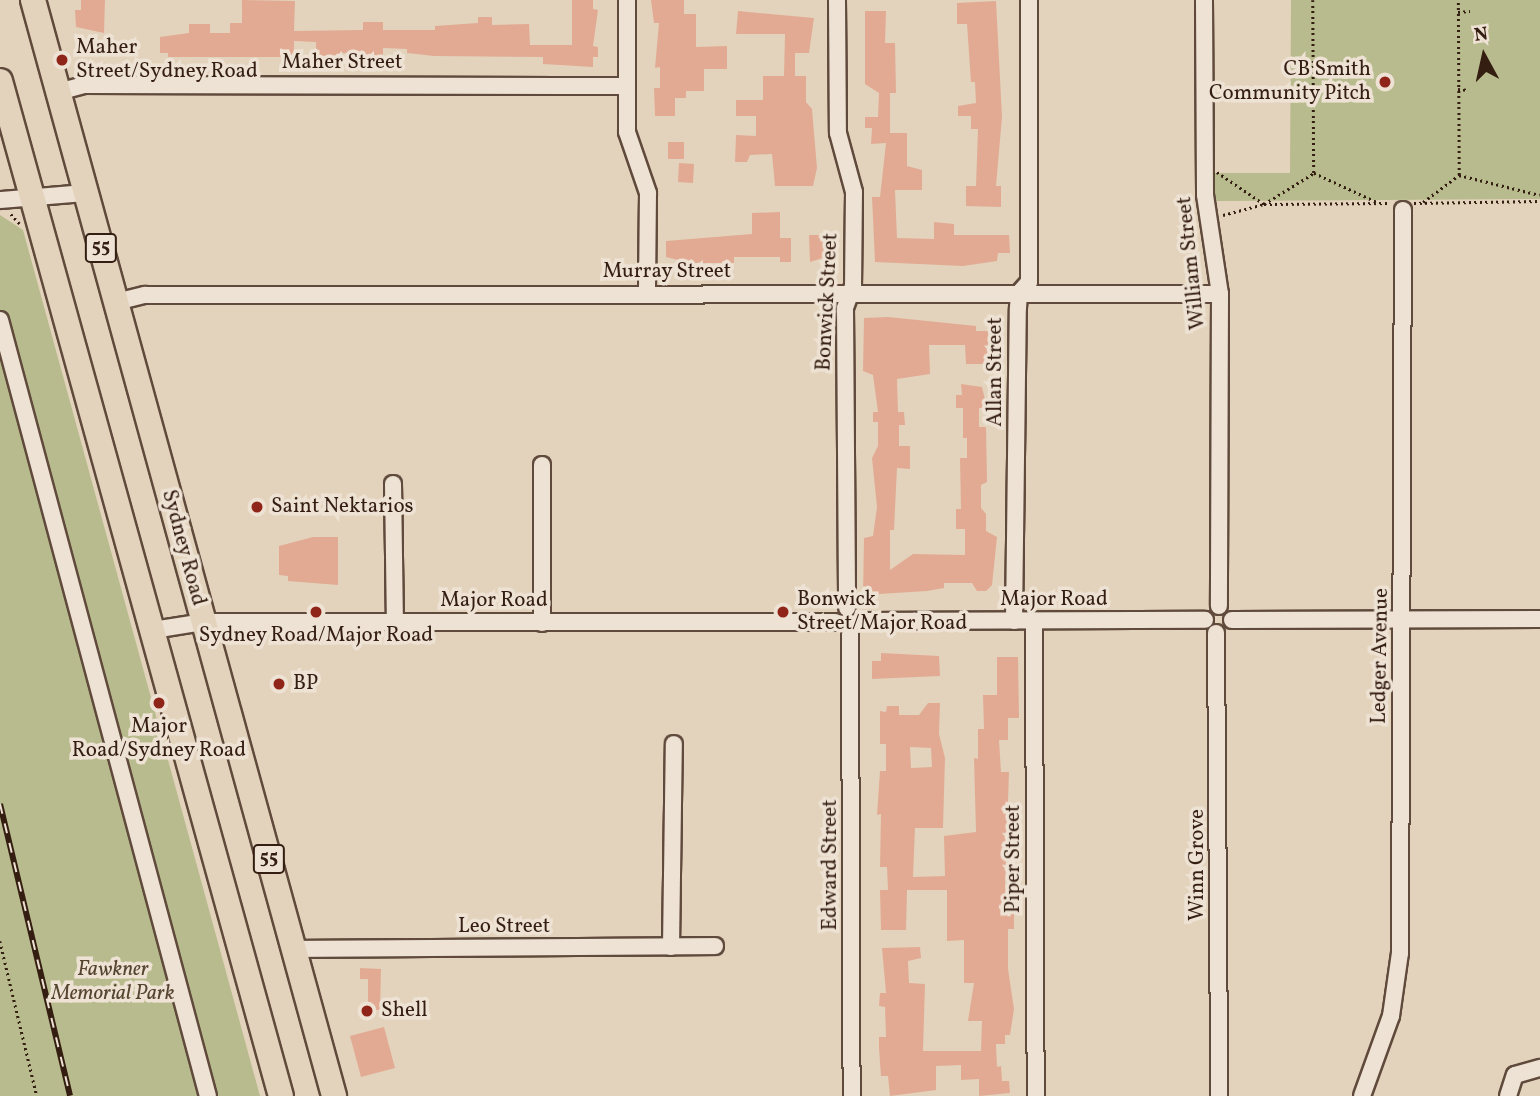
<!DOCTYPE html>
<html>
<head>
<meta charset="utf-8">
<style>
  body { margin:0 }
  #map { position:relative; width:1540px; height:1096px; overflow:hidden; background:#e3d3bc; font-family:Vollkorn,serif }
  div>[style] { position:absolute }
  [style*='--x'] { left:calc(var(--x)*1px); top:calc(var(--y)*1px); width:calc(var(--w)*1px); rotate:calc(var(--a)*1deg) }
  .green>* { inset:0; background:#b8bb8d }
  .building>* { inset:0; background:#e2aa93 }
  .path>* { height:2.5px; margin-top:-1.25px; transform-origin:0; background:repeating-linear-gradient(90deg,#341d11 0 2px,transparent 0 5.5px) }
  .roads { filter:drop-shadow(2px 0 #604a3c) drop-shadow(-2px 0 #604a3c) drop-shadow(0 2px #604a3c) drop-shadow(0 -2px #604a3c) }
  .minor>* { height:16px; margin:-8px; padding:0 8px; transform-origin:8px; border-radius:8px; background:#ede2d3 }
  .highway>* { height:24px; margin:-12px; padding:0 12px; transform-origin:12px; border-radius:12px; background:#e3d3bc }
  .rail>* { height:6px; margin-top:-3px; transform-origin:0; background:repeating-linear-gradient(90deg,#ede2d3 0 10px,#341d11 0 20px); box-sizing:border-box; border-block:2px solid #341d11 }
  .dots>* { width:19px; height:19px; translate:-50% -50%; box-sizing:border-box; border:4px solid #ede2d3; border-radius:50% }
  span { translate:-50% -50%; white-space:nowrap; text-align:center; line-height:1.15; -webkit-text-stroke:7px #ede2d3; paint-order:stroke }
  .shield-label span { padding:2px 5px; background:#ede2d3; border:2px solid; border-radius:5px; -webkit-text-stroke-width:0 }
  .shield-label { font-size:19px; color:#341d11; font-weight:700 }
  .poi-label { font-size:21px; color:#341d11 }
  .left { translate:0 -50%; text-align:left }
  .right { translate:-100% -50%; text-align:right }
  .street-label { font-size:21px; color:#341d11 }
  .park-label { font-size:21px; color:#554430; font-style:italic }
  .north { position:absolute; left:1449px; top:21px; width:70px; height:70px; -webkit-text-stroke:5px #ede2d3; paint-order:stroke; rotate:352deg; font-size:19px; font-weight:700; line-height:28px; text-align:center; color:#341d11 }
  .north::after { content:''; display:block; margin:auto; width:24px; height:32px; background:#341d11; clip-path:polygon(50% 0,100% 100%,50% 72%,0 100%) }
</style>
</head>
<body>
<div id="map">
  <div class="green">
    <div style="clip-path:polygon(1291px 0,1540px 0,1540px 199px,1215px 201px,1213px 173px,1290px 173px)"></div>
    <div style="clip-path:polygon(0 215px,23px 230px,260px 1096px,0 1096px)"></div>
  </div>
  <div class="building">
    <div style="clip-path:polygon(81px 0,105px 0,104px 33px,76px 27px,75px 10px,81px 10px)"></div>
    <div style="clip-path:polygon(242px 0,295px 1px,294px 31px,363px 30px,363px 22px,383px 22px,383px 30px,435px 30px,435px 26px,478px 23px,478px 17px,492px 17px,492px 25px,529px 24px,530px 45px,572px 45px,572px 0,593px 0,593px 9px,598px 10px,593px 46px,598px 47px,598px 57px,593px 57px,593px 67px,543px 64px,543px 57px,434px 56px,407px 53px,407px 49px,383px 48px,383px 56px,342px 53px,342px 56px,316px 56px,316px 42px,294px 41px,294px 54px,288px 57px,168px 57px,168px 53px,160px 53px,160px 37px,189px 33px,189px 24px,210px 24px,210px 33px,230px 33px,230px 23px,242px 23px)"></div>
    <div style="clip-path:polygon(651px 0,684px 0,684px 14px,696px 14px,696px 47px,727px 46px,727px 69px,704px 69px,704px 91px,686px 91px,686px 98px,675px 98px,675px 116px,655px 116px,654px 88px,660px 88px,660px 67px,655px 68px,659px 23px,654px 23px)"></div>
    <div style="clip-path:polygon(996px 1px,1002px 117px,996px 186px,1001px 186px,1001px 207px,966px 206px,966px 186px,976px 186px,978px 129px,971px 129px,971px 116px,958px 116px,958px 106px,976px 103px,975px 82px,971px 82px,967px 24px,957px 24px,957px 3px)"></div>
    <div style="clip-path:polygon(738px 11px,814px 18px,809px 53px,795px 53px,795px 76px,806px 76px,806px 102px,812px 109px,817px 168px,813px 186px,775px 186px,772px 154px,750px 155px,747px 162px,735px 162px,736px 135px,756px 136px,756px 116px,736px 116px,736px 100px,763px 100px,763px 76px,784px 76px,785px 34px,736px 34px)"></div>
    <div style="clip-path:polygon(865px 11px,886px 11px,885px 43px,895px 43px,896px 93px,890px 93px,890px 133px,907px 133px,907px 166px,922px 170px,922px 190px,895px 190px,897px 238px,934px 239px,934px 222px,954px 224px,954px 235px,1009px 235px,1010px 253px,998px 253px,997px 261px,963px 266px,875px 262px,872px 197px,880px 197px,886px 143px,871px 144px,872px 128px,865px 128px,865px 117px,878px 117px,879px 93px,865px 84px)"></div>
    <div style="clip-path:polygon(668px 142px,684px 142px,684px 159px,668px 159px)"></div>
    <div style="clip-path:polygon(679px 163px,694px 164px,693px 183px,678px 182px)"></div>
    <div style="clip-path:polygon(780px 212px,780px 238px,791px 238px,791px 262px,780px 262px,780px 257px,734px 257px,734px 263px,690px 263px,666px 257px,666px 241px,752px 234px,752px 213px)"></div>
    <div style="clip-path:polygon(809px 235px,835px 235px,832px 255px,810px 262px)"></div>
    <div style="clip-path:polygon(888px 317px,976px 326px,976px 331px,988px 331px,988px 340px,995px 340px,996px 354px,986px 354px,987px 364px,966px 364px,965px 345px,929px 345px,930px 374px,897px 379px,898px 412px,904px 412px,905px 425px,899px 425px,899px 446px,910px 446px,910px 469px,897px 468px,894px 530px,890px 530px,890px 570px,913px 554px,965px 555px,965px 529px,956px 529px,956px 509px,961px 509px,960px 458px,967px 458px,967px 438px,963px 438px,963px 408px,956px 408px,956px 395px,962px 395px,961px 384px,982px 387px,987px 408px,979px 408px,979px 427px,986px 427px,987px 482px,981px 485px,981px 508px,986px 514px,986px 531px,997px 537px,992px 585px,986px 591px,977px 591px,972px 583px,944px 583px,944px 588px,927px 591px,863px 595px,864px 538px,873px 536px,877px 507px,872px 458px,878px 446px,878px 422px,873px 422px,873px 412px,878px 412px,873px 375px,863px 371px,864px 318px)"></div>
    <div style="clip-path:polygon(313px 537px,338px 537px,338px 585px,288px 581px,288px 576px,279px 575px,279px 546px)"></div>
    <div style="clip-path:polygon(881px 653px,939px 656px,940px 676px,872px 679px,872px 661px,881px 661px)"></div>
    <div style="clip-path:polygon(evenodd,997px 657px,1018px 657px,1019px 718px,1008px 718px,1008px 740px,999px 740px,1001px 772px,1009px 772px,1005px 886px,1008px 911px,1014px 910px,1014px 929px,1008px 929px,1008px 969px,1014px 1009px,1010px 1035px,1005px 1035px,1005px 1044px,996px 1044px,997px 1067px,1001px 1066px,1002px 1081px,1009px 1081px,1010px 1093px,979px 1096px,979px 1079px,961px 1080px,961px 1065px,936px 1066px,936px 1090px,890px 1096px,888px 1076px,881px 1076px,879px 1048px,879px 1037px,886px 1037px,885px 1007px,879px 1006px,880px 993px,886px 993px,882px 948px,920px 947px,921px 958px,908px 961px,909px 983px,925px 984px,923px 1051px,981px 1051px,982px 1021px,968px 1021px,974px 983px,964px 983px,964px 940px,947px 941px,947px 890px,907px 890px,906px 930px,881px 930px,880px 890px,888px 890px,887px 867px,880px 867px,881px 814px,877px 815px,880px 771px,886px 771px,886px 744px,880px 744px,880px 711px,886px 712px,887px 706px,899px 706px,899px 715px,919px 715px,928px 703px,940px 703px,939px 734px,945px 758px,943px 828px,915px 828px,913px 877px,945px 876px,944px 836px,976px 832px,974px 758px,978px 759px,978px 729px,984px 729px,983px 695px,997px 695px,997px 657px,910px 747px,931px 748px,932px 767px,911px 768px,910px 747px)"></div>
    <div style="clip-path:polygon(360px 968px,381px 969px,380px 1010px,368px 1010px,368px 979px,360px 979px)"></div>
    <div style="clip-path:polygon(384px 1027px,395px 1068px,361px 1077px,350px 1036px)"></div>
  </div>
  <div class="path">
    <div style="--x:1313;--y:0;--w:173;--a:89.7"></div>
    <div style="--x:1314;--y:173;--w:69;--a:24.7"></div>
    <div style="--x:1458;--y:12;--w:12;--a:-5"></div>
    <div style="--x:1458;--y:89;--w:11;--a:5"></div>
    <div style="--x:1217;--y:172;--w:57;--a:34.2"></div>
    <div style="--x:1264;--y:204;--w:59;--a:-31.8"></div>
    <div style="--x:1459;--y:175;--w:83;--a:13.9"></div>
    <div style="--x:1423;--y:202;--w:45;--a:-36.9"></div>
    <div style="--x:1459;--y:175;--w:175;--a:-90.3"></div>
    <div style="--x:1414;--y:203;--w:126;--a:-0.9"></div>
    <div style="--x:11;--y:214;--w:13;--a:48"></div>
    <div style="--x:1223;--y:215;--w:42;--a:-15"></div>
    <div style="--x:1264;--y:204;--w:126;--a:-0.5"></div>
    <div style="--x:0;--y:941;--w:159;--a:76.6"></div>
  </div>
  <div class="roads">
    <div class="minor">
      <div style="--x:627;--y:0;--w:132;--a:90"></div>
      <div style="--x:627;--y:132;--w:65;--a:71"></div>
      <div style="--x:648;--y:193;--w:99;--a:90.6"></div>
      <div style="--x:837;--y:0;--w:133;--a:89.6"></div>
      <div style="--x:838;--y:133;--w:61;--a:74.8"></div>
      <div style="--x:854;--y:192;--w:94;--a:90.6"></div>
      <div style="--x:853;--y:286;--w:23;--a:110"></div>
      <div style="--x:845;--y:308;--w:300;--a:89.6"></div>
      <div style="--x:1204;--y:0;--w:195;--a:89.7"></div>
      <div style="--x:1205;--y:195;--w:100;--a:81.4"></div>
      <div style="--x:1220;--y:294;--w:312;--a:90.2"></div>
      <div style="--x:58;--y:92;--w:27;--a:-15"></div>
      <div style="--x:84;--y:85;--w:543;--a:0.11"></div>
      <div style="--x:0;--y:200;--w:86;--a:-4.7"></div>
      <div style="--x:116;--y:302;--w:30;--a:-14"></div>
      <div style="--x:145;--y:295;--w:1075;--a:-0.05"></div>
      <div style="--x:0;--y:320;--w:803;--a:75"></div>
      <div style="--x:542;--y:465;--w:158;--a:90"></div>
      <div style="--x:393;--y:484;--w:138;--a:89.2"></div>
      <div style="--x:1232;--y:620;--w:308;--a:-0.2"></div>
      <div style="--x:862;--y:621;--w:343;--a:-0.2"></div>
      <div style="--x:1014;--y:621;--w:313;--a:-89.3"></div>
      <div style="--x:1018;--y:308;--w:15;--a:-86"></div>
      <div style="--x:1019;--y:293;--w:15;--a:-48"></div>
      <div style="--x:1029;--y:282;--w:282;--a:-90"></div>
      <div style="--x:1034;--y:621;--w:475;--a:89.8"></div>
      <div style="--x:153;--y:630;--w:52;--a:-8.9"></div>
      <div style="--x:204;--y:622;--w:631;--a:0"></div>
      <div style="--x:1216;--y:633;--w:463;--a:89.6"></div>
      <div style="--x:850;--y:634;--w:462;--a:89.8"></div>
      <div style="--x:671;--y:947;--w:203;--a:-89.2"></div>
      <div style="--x:294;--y:949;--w:421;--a:-0.4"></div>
      <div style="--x:1362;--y:1096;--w:85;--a:-70.1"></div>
      <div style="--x:1391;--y:1016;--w:64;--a:-81.9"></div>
      <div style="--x:1400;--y:953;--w:743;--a:-89.77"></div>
      <div style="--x:1508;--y:1096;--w:22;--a:-72"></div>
      <div style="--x:1515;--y:1075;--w:26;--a:-16"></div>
    </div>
    <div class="highway">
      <div style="--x:33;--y:0;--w:1137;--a:74.64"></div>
      <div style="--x:0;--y:81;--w:1053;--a:74.53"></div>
    </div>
  </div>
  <div class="rail">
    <div style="--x:0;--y:804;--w:300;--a:76.5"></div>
  </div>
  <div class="dots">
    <div style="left:62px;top:60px;background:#8f2418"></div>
    <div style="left:1385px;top:82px;background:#8f2418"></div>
    <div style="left:257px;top:507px;background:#8f2418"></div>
    <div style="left:316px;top:612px;background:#8f2418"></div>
    <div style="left:783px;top:612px;background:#8f2418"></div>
    <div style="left:279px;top:684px;background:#8f2418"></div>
    <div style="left:159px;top:703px;background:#8f2418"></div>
    <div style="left:367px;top:1011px;background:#8f2418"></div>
  </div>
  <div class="shield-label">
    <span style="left:101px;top:248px">55</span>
    <span style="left:269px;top:859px">55</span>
  </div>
  <div class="poi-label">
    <span class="left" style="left:76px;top:60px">Maher<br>Street/Sydney Road</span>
    <span class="right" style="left:1371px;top:82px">CB Smith<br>Community Pitch</span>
    <span class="left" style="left:271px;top:507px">Saint Nektarios</span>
    <span class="left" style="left:797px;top:612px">Bonwick<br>Street/Major Road</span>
    <span style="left:316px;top:636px">Sydney Road/Major Road</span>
    <span class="left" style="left:293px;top:684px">BP</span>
    <span style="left:159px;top:739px">Major<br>Road/Sydney Road</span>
    <span class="left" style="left:381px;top:1011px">Shell</span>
  </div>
  <div class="street-label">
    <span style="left:342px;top:63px">Maher Street</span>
    <span style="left:1192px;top:263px;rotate:-96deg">William Street</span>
    <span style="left:667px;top:272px">Murray Street</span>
    <span style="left:828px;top:302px;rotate:-87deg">Bonwick Street</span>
    <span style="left:996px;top:372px;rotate:-90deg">Allan Street</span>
    <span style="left:183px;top:548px;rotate:75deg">Sydney Road</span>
    <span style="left:1054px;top:600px">Major Road</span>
    <span style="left:494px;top:601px">Major Road</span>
    <span style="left:1381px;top:656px;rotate:-89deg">Ledger Avenue</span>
    <span style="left:1014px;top:859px;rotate:-90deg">Piper Street</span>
    <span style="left:831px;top:865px;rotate:-90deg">Edward Street</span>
    <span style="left:1198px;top:865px;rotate:-90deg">Winn Grove</span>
    <span style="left:504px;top:927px">Leo Street</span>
  </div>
  <div class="park-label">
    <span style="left:113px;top:982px">Fawkner<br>Memorial Park</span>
  </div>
  <div class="north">N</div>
</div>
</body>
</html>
